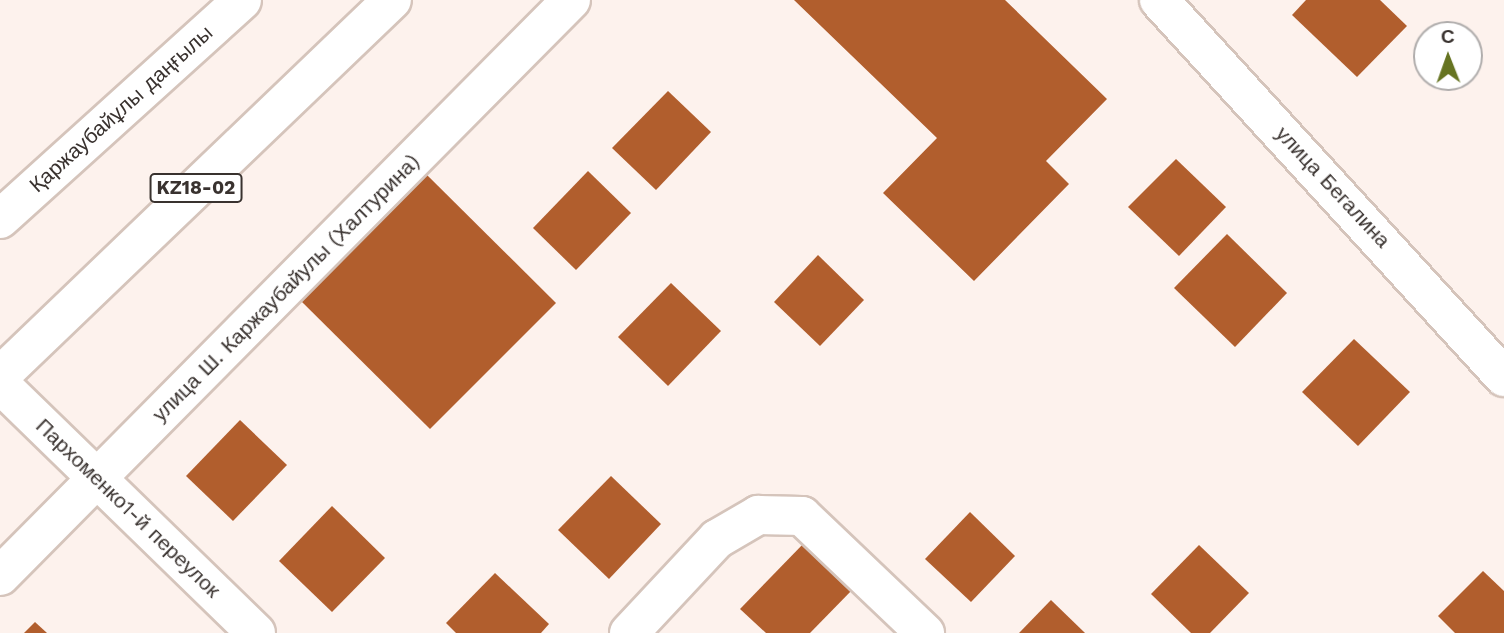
<!DOCTYPE html>
<html>
<head>
<meta charset="utf-8">
<style>
  body { margin:0 }
  #map { position:relative; width:1504px; height:633px; overflow:hidden; background:#fdf2ed; font-family:"Work Sans",sans-serif }
  div>[style] { position:absolute }
  [style*='--x'] { left:calc(var(--x)*1px); top:calc(var(--y)*1px); width:calc(var(--w)*1px); rotate:calc(var(--a)*1deg) }
  .building>* { inset:0; background:#b15e2d }
  .roads { filter:drop-shadow(2px 0 #d5c4bb) drop-shadow(-2px 0 #d5c4bb) drop-shadow(0 2px #d5c4bb) drop-shadow(0 -2px #d5c4bb) }
  .minor>* { height:38px; margin:-19px; padding:0 19px; transform-origin:19px; border-radius:19px; background:#fff }
  .highway>* { height:38px; margin:-19px; padding:0 19px; transform-origin:19px; border-radius:19px; background:#fff }
  span { translate:-50% -50%; white-space:nowrap; text-align:center; line-height:1.15; -webkit-text-stroke:7px #fff; paint-order:stroke }
  .shield-label span { padding:2px 5px; background:#fff; border:2px solid; border-radius:5px; -webkit-text-stroke-width:0 }
  .shield-label { font-size:19px; color:#39322f; font-weight:700 }
  .street-label { font-size:21px; color:#39322f }
  .north { position:absolute; left:1413px; top:21px; width:70px; height:70px; box-sizing:border-box; background:#fff; border:2px solid #b0adac; border-radius:50%; rotate:359deg; font-size:19px; font-weight:700; line-height:28px; text-align:center; color:#39322f }
  .north::after { content:''; display:block; margin:auto; width:24px; height:32px; background:#667421; clip-path:polygon(50% 0,100% 100%,50% 72%,0 100%) }
</style>
</head>
<body>
<div id="map">
  <div class="building">
    <div style="clip-path:polygon(794px 0,1005px 0,1107px 99px,1046px 161px,1069px 184px,974px 281px,883px 193px,937px 138px)"></div>
    <div style="clip-path:polygon(1306px 0,1380px 0,1407px 26px,1357px 77px,1292px 15px)"></div>
    <div style="clip-path:polygon(668px 91px,711px 132px,656px 190px,612px 148px)"></div>
    <div style="clip-path:polygon(1176px 159px,1226px 207px,1179px 256px,1128px 207px)"></div>
    <div style="clip-path:polygon(588px 171px,631px 213px,576px 270px,533px 228px)"></div>
    <div style="clip-path:polygon(425px 173px,556px 303px,430px 429px,299px 299px)"></div>
    <div style="clip-path:polygon(1227px 234px,1287px 293px,1235px 347px,1174px 288px)"></div>
    <div style="clip-path:polygon(818px 255px,864px 300px,820px 346px,774px 302px)"></div>
    <div style="clip-path:polygon(671px 283px,721px 331px,668px 386px,618px 337px)"></div>
    <div style="clip-path:polygon(1354px 339px,1410px 392px,1358px 446px,1302px 392px)"></div>
    <div style="clip-path:polygon(240px 420px,287px 465px,233px 521px,186px 476px)"></div>
    <div style="clip-path:polygon(611px 476px,661px 524px,609px 579px,558px 530px)"></div>
    <div style="clip-path:polygon(332px 506px,385px 558px,332px 612px,279px 561px)"></div>
    <div style="clip-path:polygon(970px 512px,1015px 556px,971px 602px,925px 559px)"></div>
    <div style="clip-path:polygon(805px 542px,854px 588px,810px 633px,766px 633px,740px 609px)"></div>
    <div style="clip-path:polygon(1199px 545px,1249px 593px,1210px 633px,1191px 633px,1151px 594px)"></div>
    <div style="clip-path:polygon(1483px 571px,1504px 591px,1504px 633px,1455px 633px,1438px 616px)"></div>
    <div style="clip-path:polygon(495px 573px,549px 624px,541px 633px,456px 633px,446px 623px)"></div>
    <div style="clip-path:polygon(1051px 600px,1085px 633px,1019px 633px)"></div>
    <div style="clip-path:polygon(35px 622px,47px 633px,24px 633px)"></div>
  </div>
  <div class="roads">
    <div class="minor">
      <div style="--x:1159;--y:0;--w:511;--a:47.54"></div>
      <div style="--x:0;--y:384;--w:357;--a:44.2"></div>
      <div style="--x:0;--y:576;--w:811;--a:-45.25"></div>
      <div style="--x:629;--y:633;--w:129;--a:-46.9"></div>
      <div style="--x:717;--y:539;--w:48;--a:-30.3"></div>
      <div style="--x:758;--y:515;--w:44;--a:1.3"></div>
      <div style="--x:802;--y:516;--w:170;--a:43.6"></div>
    </div>
    <div class="highway">
      <div style="--x:0;--y:219;--w:326;--a:-42.1"></div>
      <div style="--x:0;--y:376;--w:543;--a:-43.81"></div>
    </div>
  </div>
  <div class="shield-label">
    <span style="left:196px;top:188px">KZ18-02</span>
  </div>
  <div class="street-label">
    <span style="left:121px;top:109px;rotate:-42deg">Қаржаубайұлы даңғылы</span>
    <span style="left:1333px;top:187px;rotate:47deg">улица Бегалина</span>
    <span style="left:286px;top:288px;rotate:-45deg">улица Ш. Каржаубайулы (Халтурина)</span>
    <span style="left:128px;top:508px;rotate:44deg">Пархоменко1-й переулок</span>
  </div>
  <div class="north">С</div>
</div>
</body>
</html>
